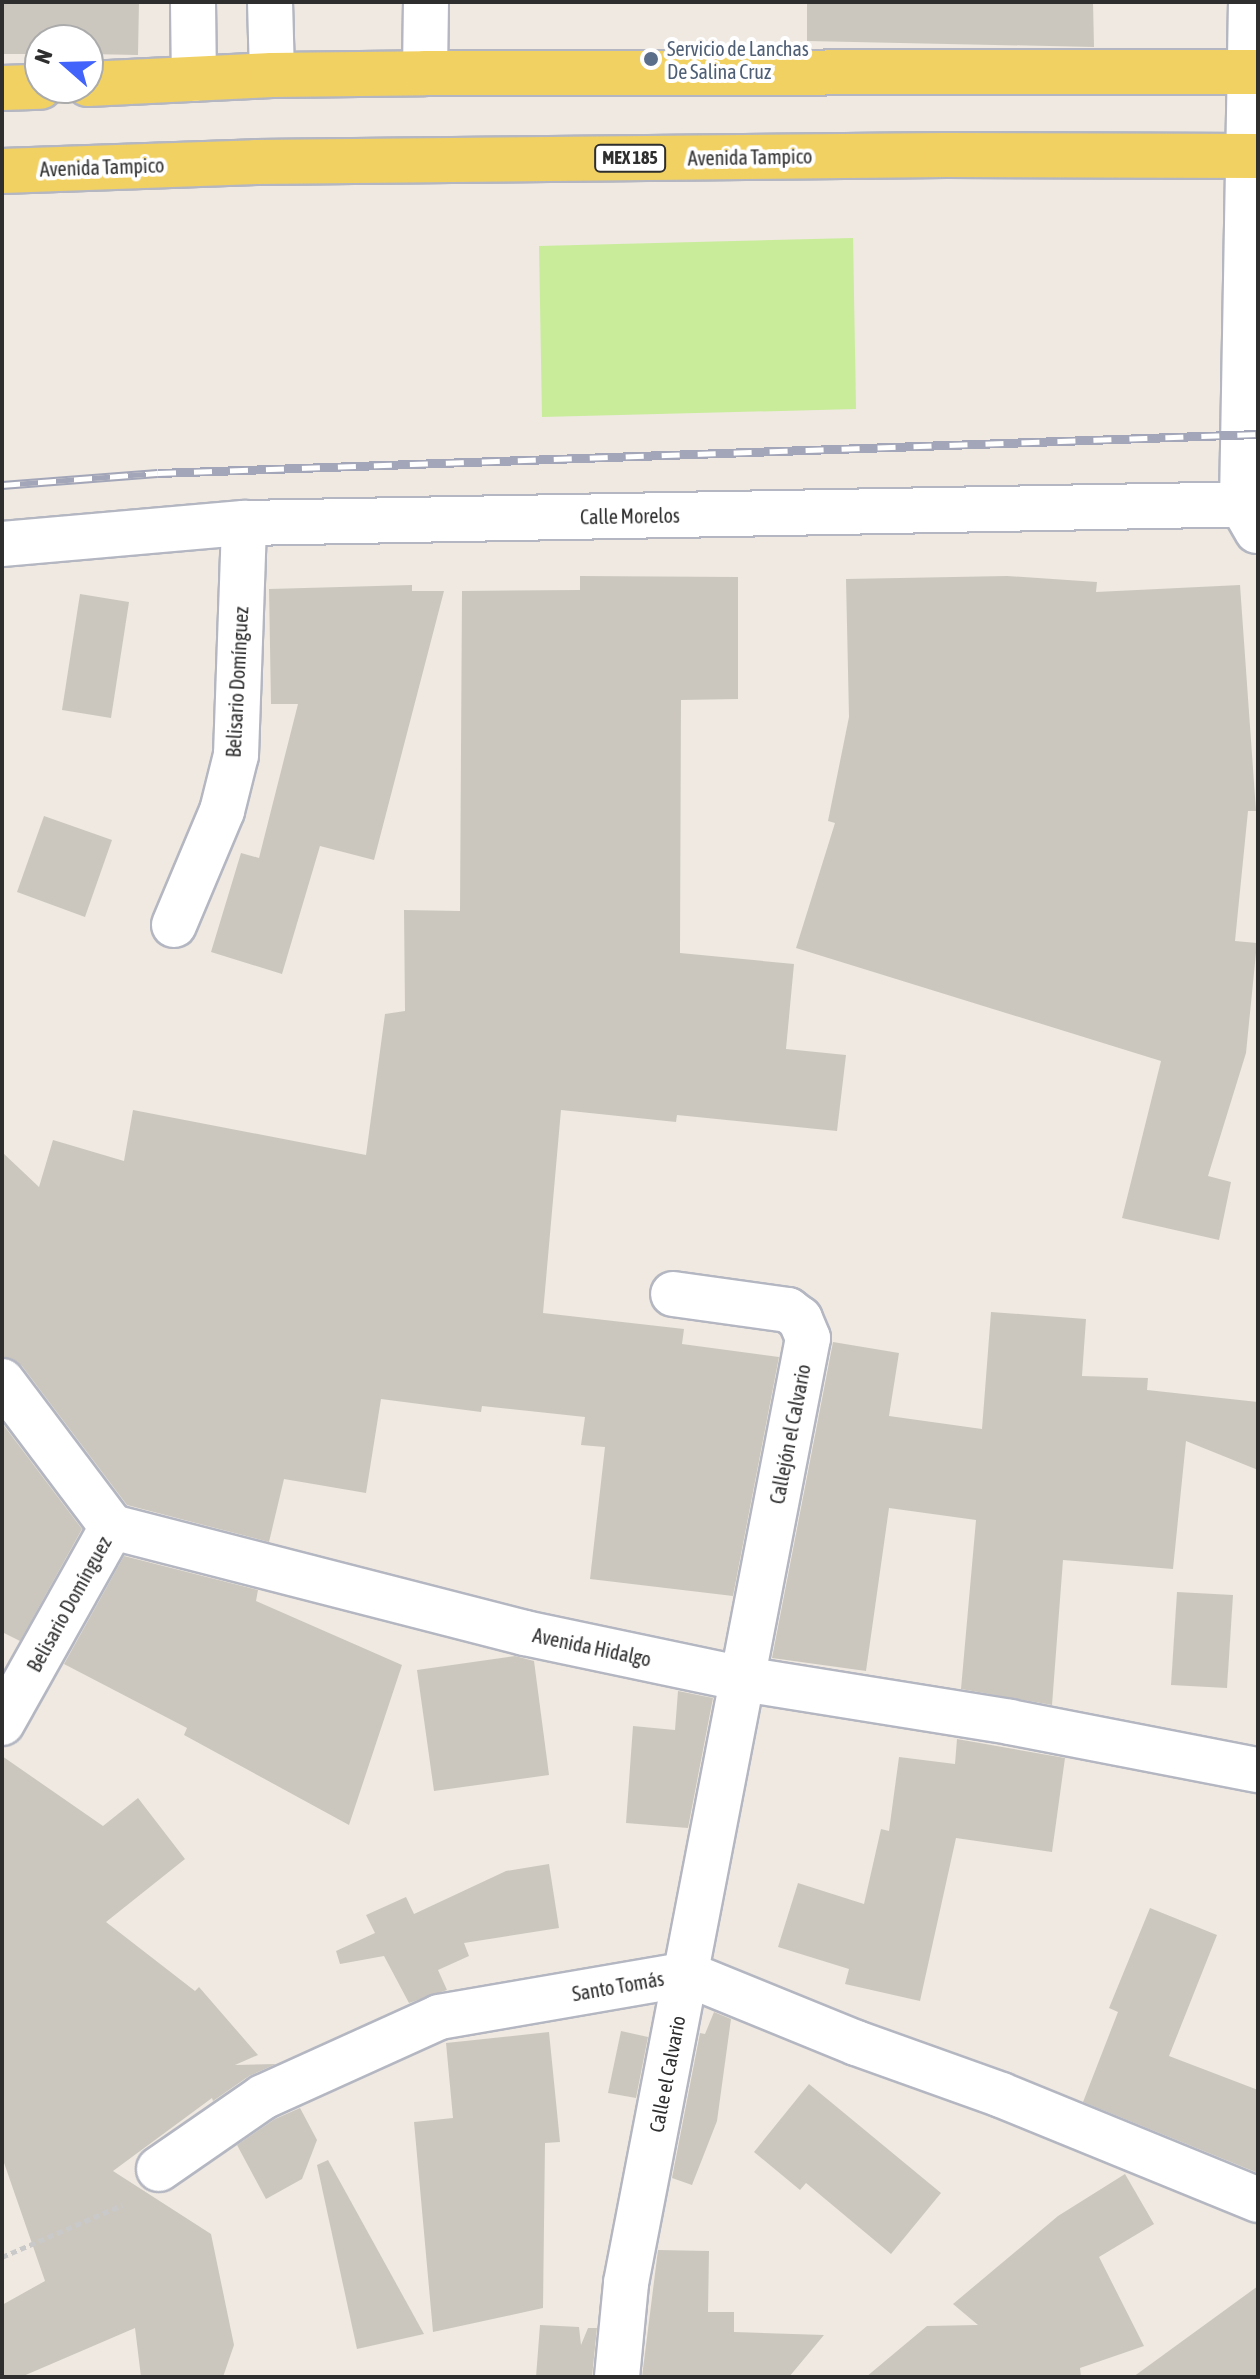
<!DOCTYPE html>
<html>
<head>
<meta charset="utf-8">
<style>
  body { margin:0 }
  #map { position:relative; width:1260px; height:2379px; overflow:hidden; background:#efe9e1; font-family:"Asap Condensed",sans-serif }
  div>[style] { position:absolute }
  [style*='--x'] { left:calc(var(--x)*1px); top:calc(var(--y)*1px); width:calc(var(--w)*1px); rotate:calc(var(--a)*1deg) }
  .pitch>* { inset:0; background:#c9ec9a }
  .building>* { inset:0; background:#cbc7bf }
  .path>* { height:5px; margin-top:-2.5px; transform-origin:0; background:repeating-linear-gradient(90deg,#c9c9c9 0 6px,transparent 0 10px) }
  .roads { filter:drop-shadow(2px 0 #b4b7c1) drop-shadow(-2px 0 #b4b7c1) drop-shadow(0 2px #b4b7c1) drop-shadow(0 -2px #b4b7c1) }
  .minor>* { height:44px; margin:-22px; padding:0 22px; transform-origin:22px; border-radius:22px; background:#fff }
  .major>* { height:44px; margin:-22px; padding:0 22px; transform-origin:22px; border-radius:22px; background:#f2d163 }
  .rail>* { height:9px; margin-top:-4.5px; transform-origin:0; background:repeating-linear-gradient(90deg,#fff 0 18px,#a3a6b8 0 36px); box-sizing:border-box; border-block:2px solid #a3a6b8 }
  .dots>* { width:22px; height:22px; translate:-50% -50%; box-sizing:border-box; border:4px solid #fff; border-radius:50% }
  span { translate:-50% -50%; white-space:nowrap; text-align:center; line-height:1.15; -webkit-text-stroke:8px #fff; paint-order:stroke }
  .shield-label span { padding:2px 6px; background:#fff; border:2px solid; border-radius:6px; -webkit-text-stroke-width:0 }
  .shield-label { font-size:18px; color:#2e2e2e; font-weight:700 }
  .service-label { font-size:20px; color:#4e5e75 }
  .left { translate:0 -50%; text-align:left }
  .street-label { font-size:20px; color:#2e2e2e }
  .frame { position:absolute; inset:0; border:4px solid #2e2e2e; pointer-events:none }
  .north { position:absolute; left:24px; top:24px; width:80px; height:80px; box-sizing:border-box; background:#fff; border:2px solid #ababab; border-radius:50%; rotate:290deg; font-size:22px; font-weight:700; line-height:32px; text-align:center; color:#2e2e2e }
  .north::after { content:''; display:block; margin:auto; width:28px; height:36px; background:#4264fb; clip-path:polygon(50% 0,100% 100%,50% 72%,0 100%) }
</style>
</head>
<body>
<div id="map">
  <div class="pitch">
    <div style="clip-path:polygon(853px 238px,856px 409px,542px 417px,539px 246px)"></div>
  </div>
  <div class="building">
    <div style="clip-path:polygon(2px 2px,139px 2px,138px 55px,88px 54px,88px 40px,40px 40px,40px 54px,2px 54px)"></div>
    <div style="clip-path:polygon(807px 2px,1093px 2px,1094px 47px,807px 41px)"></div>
    <div style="clip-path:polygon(580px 576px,738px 577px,738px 699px,681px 700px,680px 953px,794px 964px,786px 1049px,846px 1055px,837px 1131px,677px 1115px,676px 1122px,561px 1110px,543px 1313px,684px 1329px,682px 1344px,779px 1357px,733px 1596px,590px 1579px,605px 1447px,581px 1445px,585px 1417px,482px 1406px,481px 1412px,381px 1399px,366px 1493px,284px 1479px,269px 1542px,127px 1505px,22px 1366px,2px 1357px,2px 1152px,39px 1187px,53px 1140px,124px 1161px,133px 1110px,366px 1155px,385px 1014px,405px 1011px,404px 910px,460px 911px,462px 591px,580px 590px)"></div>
    <div style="clip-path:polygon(1007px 576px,1097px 582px,1096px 592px,1240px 585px,1256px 811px,1248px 811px,1235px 941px,1257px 943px,1246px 1053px,1208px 1176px,1231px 1182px,1219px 1240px,1122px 1218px,1161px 1061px,796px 948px,835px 823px,828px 821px,849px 717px,846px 579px)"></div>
    <div style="clip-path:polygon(412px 585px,412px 591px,444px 591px,374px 860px,320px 846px,282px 974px,211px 952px,241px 853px,259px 858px,298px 704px,271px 704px,269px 589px)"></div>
    <div style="clip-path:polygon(80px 594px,129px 602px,111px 718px,62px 710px)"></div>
    <div style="clip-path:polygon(44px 816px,112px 840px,85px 917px,17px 892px)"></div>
    <div style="clip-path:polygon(991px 1312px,1086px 1319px,1082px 1376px,1148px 1378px,1147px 1390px,1258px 1402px,1258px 1470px,1186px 1441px,1173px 1569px,1063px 1560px,1052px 1705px,961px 1689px,976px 1520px,889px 1508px,866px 1671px,772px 1658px,833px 1342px,899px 1353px,889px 1416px,982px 1429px)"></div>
    <div style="clip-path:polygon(2px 1423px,82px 1529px,20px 1641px,2px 1632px)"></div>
    <div style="clip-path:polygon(124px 1556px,258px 1590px,256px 1601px,402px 1665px,349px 1825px,184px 1735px,187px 1728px,64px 1664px)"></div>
    <div style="clip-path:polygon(1177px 1592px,1233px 1595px,1227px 1688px,1171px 1685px)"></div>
    <div style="clip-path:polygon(515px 1656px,534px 1661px,549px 1775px,434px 1791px,417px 1670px)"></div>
    <div style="clip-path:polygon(678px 1691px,713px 1698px,688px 1828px,626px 1823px,633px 1726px,675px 1730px)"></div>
    <div style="clip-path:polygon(957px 1739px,1065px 1758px,1052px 1852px,956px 1838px,920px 2001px,845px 1984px,849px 1969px,778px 1947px,798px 1883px,864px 1904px,881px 1829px,889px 1831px,899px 1757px,955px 1764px)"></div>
    <div style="clip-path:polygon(2px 1756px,103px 1826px,138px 1798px,185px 1859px,106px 1922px,195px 1991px,199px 1987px,258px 2055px,235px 2065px,276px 2064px,249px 2076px,213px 2101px,212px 2098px,113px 2171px,211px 2234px,234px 2345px,223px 2377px,141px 2377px,135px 2328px,21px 2377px,2px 2377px,2px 2305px,45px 2281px,2px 2157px)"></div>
    <div style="clip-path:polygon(549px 1864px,559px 1928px,464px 1943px,469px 1956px,438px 1970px,447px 1990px,409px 2003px,384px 1956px,340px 1964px,336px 1951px,375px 1933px,366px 1915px,406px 1897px,414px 1914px,506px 1871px)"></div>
    <div style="clip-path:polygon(1150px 1908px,1217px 1935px,1169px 2056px,1258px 2090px,1258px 2173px,1083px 2102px,1118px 2012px,1109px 2008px)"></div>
    <div style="clip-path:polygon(714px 2012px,731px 2019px,717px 2121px,692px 2185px,672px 2178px,700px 2033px,705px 2034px)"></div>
    <div style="clip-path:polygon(621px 2031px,648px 2037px,636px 2098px,608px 2093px)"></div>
    <div style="clip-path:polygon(549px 2032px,560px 2142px,545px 2143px,543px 2308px,433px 2332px,414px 2122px,453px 2118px,446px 2043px)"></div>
    <div style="clip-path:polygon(809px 2084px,941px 2193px,891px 2254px,806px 2183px,800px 2190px,754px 2152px)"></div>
    <div style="clip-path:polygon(300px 2108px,317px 2140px,302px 2179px,266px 2199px,237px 2145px,275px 2119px)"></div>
    <div style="clip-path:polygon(328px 2160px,424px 2334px,357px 2349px,317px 2165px)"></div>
    <div style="clip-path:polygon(1125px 2174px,1154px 2224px,1099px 2257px,1144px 2346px,1080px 2368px,1081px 2377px,866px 2377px,927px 2326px,978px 2325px,953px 2304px,1058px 2216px)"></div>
    <div style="clip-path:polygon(658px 2250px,709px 2251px,708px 2312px,734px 2312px,734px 2332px,824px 2335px,789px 2377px,642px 2377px)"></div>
    <div style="clip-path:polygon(1258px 2286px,1258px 2377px,1133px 2377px)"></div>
    <div style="clip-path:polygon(540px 2325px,579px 2327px,581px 2345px,588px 2328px,597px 2328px,592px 2377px,536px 2377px)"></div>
  </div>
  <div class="path">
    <div style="--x:2;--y:2257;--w:131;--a:-23.4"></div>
  </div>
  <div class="roads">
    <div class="minor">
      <div style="--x:193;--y:2;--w:77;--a:89.3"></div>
      <div style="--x:270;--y:2;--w:73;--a:88.4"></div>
      <div style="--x:1251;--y:2;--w:503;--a:91.03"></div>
      <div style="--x:1242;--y:505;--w:30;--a:60"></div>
      <div style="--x:425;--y:73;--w:71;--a:-89.2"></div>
      <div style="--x:2;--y:544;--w:243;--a:-5"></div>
      <div style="--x:244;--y:523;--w:1014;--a:-1.07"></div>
      <div style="--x:174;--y:925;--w:124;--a:-67.2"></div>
      <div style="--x:222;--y:811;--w:58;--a:-76"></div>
      <div style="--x:236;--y:755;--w:232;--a:-88"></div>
      <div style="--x:2;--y:1381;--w:183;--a:53"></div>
      <div style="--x:112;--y:1527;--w:426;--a:14.4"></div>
      <div style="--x:525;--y:1633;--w:223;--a:11.9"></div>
      <div style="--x:743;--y:1679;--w:270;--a:9.1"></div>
      <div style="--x:1010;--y:1722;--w:253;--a:11"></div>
      <div style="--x:2;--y:1723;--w:225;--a:-60.7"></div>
      <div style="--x:159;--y:2169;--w:126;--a:-34.7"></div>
      <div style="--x:263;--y:2097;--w:193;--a:-24.4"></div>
      <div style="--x:439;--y:2017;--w:252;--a:-9.8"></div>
      <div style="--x:687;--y:1974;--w:183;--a:22.2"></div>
      <div style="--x:856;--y:2043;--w:154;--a:19.7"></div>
      <div style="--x:1001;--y:2095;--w:278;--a:22.2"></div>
      <div style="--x:617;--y:2377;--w:94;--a:-84.5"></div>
      <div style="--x:626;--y:2283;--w:962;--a:-79.1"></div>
      <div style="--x:808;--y:1338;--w:21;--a:-113"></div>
      <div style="--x:800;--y:1319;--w:15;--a:-143"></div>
      <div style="--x:788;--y:1310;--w:116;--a:-172.1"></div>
    </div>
    <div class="major">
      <div style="--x:88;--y:84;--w:184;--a:-2.8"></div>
      <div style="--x:272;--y:75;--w:153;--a:-0.7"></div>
      <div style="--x:425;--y:73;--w:833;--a:-0.07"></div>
      <div style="--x:2;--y:88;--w:38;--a:-2"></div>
      <div style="--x:2;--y:171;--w:254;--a:-2"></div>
      <div style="--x:256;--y:162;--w:690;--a:-0.58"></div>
      <div style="--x:946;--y:155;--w:312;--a:0.2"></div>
    </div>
  </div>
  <div class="rail">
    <div style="--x:2;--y:485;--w:156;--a:-4.4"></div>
    <div style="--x:158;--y:473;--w:1101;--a:-2.03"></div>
  </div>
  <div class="dots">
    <div style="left:651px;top:59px;background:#5c6f8a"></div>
  </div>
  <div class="shield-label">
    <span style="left:630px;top:158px">MEX 185</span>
  </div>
  <div class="service-label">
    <span class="left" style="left:667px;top:60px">Servicio de Lanchas<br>De Salina Cruz</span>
  </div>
  <div class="street-label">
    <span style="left:750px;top:157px;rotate:-1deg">Avenida Tampico</span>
    <span style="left:102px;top:167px;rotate:-2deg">Avenida Tampico</span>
    <span style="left:630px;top:516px;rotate:-1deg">Calle Morelos</span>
    <span style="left:237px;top:682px;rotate:-87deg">Belisario Domínguez</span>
    <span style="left:790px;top:1434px;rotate:-79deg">Callejón el Calvario</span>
    <span style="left:69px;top:1604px;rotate:-61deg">Belisario Domínguez</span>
    <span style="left:592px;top:1647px;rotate:12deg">Avenida Hidalgo</span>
    <span style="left:618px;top:1986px;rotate:-10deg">Santo Tomás</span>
    <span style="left:667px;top:2074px;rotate:-79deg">Calle el Calvario</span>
  </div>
  <div class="frame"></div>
  <div class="north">N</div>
</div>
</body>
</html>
